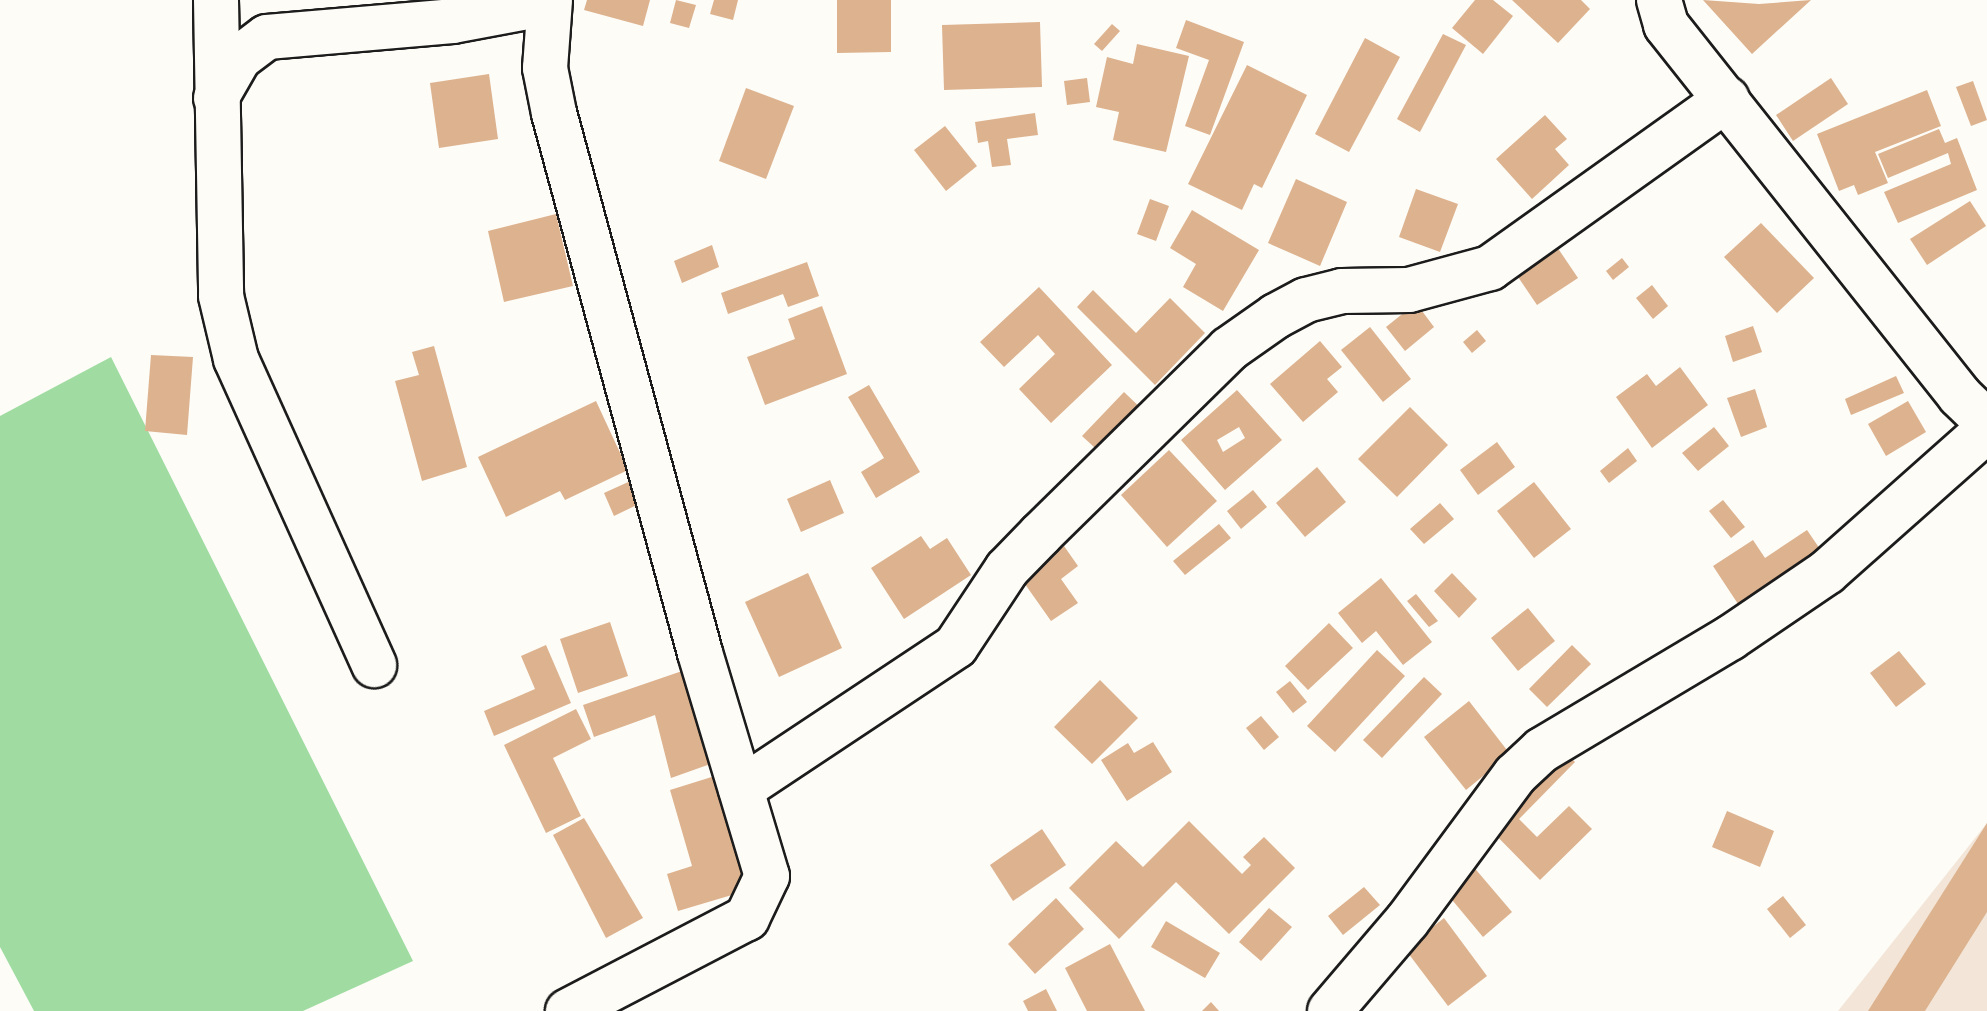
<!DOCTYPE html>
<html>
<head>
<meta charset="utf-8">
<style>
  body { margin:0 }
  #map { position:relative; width:1987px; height:1011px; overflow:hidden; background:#fdfcf7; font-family:"Balsamiq Sans",sans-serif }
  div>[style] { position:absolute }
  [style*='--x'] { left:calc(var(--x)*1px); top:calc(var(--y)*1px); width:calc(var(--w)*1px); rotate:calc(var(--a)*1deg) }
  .built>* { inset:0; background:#f3e6d8 }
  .green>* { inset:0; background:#a0dca2 }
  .building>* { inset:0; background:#ddb28e }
  .roads { filter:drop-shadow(2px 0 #1c1c1c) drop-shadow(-2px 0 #1c1c1c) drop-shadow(0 2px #1c1c1c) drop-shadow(0 -2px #1c1c1c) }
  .minor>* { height:44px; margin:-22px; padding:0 22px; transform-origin:22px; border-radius:22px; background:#fdfcf7 }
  span { translate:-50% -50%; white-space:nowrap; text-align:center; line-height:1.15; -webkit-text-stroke:7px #fdfcf7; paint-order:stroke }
</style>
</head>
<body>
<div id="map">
  <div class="built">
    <div style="clip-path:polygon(1987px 823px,1987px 1011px,1838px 1011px)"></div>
  </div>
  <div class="green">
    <div style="clip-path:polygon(111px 357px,413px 961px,303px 1011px,34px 1011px,0 947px,0 416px)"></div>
  </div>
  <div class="building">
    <div style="clip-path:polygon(587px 0,650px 0,643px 26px,584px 10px)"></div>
    <div style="clip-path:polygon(676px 0,696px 5px,689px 28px,670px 23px)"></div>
    <div style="clip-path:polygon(714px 0,738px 0,733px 20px,710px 14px)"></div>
    <div style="clip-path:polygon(837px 0,891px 0,891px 52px,837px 53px)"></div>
    <div style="clip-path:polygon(1475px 0,1493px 0,1513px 16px,1483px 54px,1452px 28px)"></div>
    <div style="clip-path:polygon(1512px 0,1581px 0,1590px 9px,1558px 43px)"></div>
    <div style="clip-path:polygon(1703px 0,1759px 4px,1811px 0,1752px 54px)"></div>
    <div style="clip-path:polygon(1186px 20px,1244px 42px,1210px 135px,1185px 126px,1209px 60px,1176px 48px)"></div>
    <div style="clip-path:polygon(1040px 22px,1042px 87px,944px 90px,942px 25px)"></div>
    <div style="clip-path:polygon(1112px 24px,1120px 31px,1102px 51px,1094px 44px)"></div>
    <div style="clip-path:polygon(1443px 34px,1466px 45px,1420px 132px,1397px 119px)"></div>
    <div style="clip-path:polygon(1365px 38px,1400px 57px,1349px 152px,1315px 134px)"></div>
    <div style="clip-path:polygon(1137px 44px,1189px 56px,1166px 152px,1113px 140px,1119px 112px,1096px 107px,1107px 57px,1133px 64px)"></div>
    <div style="clip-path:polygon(1247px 65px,1307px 95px,1262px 188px,1254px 184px,1242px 210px,1188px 184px)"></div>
    <div style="clip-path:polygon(489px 74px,498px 139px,439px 148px,430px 83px)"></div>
    <div style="clip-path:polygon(1087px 78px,1090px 102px,1067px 105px,1064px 81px)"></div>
    <div style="clip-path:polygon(1831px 78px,1848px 104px,1793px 141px,1776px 115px)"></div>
    <div style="clip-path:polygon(1973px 81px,1987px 120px,1971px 126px,1956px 87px)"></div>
    <div style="clip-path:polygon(746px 88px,794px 106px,766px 179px,719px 161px)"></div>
    <div style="clip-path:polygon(1927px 90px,1941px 126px,1875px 152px,1888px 183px,1858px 195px,1854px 185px,1839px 191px,1817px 134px)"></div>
    <div style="clip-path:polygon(1035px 113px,1038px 135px,1007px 139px,1011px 165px,992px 167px,988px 141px,978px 143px,975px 122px)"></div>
    <div style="clip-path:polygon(1545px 115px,1567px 139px,1555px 149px,1569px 165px,1532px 199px,1496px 159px)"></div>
    <div style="clip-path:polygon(945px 126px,977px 166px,946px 191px,914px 150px)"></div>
    <div style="clip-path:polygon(1939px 129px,1945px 143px,1957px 138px,1977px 190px,1898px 223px,1884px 192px,1951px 164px,1948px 153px,1888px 178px,1878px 154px)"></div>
    <div style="clip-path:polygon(1296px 179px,1347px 202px,1320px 266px,1268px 243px)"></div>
    <div style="clip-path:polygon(1416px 189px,1458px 204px,1440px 252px,1399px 237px)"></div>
    <div style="clip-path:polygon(1150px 199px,1169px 206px,1156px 241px,1137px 234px)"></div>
    <div style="clip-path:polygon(1970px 201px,1986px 226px,1927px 265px,1910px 239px)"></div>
    <div style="clip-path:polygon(1192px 210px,1259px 250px,1223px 311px,1183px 287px,1196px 264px,1170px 248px)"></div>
    <div style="clip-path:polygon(556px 214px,573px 286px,504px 302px,488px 231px)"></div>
    <div style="clip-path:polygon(1761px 223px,1814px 278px,1777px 313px,1724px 257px)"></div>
    <div style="clip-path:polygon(1553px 241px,1578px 278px,1537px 305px,1512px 268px)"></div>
    <div style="clip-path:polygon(712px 245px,719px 267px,682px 283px,674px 261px)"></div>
    <div style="clip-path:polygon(1622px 258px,1629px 267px,1613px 280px,1606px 271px)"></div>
    <div style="clip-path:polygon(807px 262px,819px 296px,788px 307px,783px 294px,728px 314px,721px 293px)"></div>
    <div style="clip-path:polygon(1652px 285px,1668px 306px,1653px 319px,1636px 298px)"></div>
    <div style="clip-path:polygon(1039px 287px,1112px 365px,1051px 423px,1019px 389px,1055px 354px,1038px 335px,1004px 367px,980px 342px)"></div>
    <div style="clip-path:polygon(1093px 290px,1136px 333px,1170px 298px,1205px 333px,1155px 385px,1077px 307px)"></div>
    <div style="clip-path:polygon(1416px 303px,1434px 327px,1405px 351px,1386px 327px)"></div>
    <div style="clip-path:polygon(822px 306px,847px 374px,765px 405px,747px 357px,795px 339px,788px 319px)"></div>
    <div style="clip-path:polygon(1753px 326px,1762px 352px,1733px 362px,1725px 336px)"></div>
    <div style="clip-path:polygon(1370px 327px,1411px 379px,1383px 402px,1341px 350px)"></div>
    <div style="clip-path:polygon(1477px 330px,1486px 341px,1472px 353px,1463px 342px)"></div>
    <div style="clip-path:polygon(1320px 341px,1342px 367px,1327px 379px,1338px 392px,1303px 422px,1270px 384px)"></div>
    <div style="clip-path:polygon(434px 346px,467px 467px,422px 481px,395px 381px,419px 375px,412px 352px)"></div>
    <div style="clip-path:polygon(151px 355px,193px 357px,187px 435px,145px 431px)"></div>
    <div style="clip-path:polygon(1680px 367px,1708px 405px,1652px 448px,1616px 397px,1647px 374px,1656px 386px)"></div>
    <div style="clip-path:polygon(1896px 376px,1904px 393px,1851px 415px,1845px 399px)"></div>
    <div style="clip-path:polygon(869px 385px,920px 472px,876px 498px,861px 472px,884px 458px,848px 397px)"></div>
    <div style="clip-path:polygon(1755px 389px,1767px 427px,1741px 437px,1727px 398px)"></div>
    <div style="clip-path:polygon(evenodd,1237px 390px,1282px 440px,1225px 490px,1181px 440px,1237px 390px,1239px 427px,1245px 438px,1223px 452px,1217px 440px,1239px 427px)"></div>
    <div style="clip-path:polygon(1124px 392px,1147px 414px,1106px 458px,1082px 436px)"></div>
    <div style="clip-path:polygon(596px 401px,628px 470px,565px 500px,560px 491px,506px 517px,478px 457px)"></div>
    <div style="clip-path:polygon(1908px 401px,1926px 432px,1886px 456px,1868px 424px)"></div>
    <div style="clip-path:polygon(1410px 407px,1448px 445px,1397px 497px,1358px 459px)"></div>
    <div style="clip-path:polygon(1714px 427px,1729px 446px,1698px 471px,1682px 453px)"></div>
    <div style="clip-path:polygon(1497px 442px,1515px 467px,1478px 495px,1460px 470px)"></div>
    <div style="clip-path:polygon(1628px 448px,1637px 461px,1609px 483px,1600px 471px)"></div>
    <div style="clip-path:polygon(1169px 450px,1217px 501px,1167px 547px,1121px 495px)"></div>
    <div style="clip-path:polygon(1317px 467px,1346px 502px,1305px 537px,1276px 503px)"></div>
    <div style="clip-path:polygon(637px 478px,647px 500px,614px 516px,604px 493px)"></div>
    <div style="clip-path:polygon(830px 480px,844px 513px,801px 532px,787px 499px)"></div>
    <div style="clip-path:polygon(1534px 482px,1571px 529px,1534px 558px,1497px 511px)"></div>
    <div style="clip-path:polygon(1253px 490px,1267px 507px,1241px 529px,1227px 511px)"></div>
    <div style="clip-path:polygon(1723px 500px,1745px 527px,1731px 538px,1709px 511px)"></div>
    <div style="clip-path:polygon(1440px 503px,1454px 519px,1424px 544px,1410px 529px)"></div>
    <div style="clip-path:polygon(1219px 524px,1231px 538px,1185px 575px,1173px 561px)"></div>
    <div style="clip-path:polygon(1807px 530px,1822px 552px,1740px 607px,1713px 566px,1753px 540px,1765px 558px)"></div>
    <div style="clip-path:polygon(921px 536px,930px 549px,947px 538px,971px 575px,904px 619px,871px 568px)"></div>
    <div style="clip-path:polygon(1064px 546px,1078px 566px,1061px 579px,1078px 603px,1051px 621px,1020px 577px)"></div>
    <div style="clip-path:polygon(808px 573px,842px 648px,779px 677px,745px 602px)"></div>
    <div style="clip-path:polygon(1452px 573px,1477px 599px,1459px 618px,1434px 591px)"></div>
    <div style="clip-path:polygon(1381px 578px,1432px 642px,1403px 665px,1376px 631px,1362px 643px,1338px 613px)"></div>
    <div style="clip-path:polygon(1416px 594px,1438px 621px,1429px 627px,1407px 601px)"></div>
    <div style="clip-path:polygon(1528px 608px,1555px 641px,1518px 671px,1491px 638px)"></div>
    <div style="clip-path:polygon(610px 622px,628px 676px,578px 693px,560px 639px)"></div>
    <div style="clip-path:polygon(1329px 623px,1353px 648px,1308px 690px,1285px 666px)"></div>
    <div style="clip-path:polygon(546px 645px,571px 703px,494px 736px,484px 711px,535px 689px,521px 656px)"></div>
    <div style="clip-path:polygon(1572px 645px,1591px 664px,1547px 707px,1529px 689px)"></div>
    <div style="clip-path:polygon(1377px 650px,1405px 676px,1335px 752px,1307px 726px)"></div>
    <div style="clip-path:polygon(1899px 651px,1926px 684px,1896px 707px,1870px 673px)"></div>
    <div style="clip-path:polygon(685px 670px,716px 762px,671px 778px,655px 715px,594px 737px,583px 705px)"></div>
    <div style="clip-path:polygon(1424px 677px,1442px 694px,1382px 758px,1363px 740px)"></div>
    <div style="clip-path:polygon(1100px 680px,1138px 718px,1092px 764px,1054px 727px)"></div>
    <div style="clip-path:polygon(1290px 681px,1307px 702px,1293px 713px,1276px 692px)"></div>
    <div style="clip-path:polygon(1469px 701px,1510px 754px,1466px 790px,1424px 737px)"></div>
    <div style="clip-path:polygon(576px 709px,591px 739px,553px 758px,581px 816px,546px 833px,504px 745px)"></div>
    <div style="clip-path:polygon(1261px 716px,1279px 737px,1264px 750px,1246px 728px)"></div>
    <div style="clip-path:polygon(1553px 740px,1575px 762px,1519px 819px,1537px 837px,1569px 806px,1592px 829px,1540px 880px,1477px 816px)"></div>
    <div style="clip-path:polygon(1153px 742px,1172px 772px,1127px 801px,1101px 760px,1128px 743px,1134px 753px)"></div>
    <div style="clip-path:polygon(718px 775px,752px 889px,678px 911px,667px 874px,692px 866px,670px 790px)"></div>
    <div style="clip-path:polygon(1727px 811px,1774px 831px,1760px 867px,1712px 847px)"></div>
    <div style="clip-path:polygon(584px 818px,643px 918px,606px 938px,553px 835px)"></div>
    <div style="clip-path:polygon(1189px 821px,1242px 874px,1251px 865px,1243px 857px,1264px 837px,1295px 868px,1229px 934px,1176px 882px,1119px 939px,1069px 888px,1116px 841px,1143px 867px)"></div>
    <div style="clip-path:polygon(1987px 823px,1987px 912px,1925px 1011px,1868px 1011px)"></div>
    <div style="clip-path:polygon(1042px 829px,1066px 865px,1013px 901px,990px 865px)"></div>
    <div style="clip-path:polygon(1466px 858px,1512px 912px,1483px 937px,1438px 883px)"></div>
    <div style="clip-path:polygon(1364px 887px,1380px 905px,1343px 935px,1328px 916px)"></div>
    <div style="clip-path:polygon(1783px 896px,1806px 925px,1790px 938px,1767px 909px)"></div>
    <div style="clip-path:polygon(1056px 898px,1084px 929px,1035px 974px,1008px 944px)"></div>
    <div style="clip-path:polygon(1269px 908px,1292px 927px,1261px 961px,1239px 942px)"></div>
    <div style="clip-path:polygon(1444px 918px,1487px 976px,1448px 1006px,1405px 949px)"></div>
    <div style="clip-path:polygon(1166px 921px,1220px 953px,1205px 978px,1151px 947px)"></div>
    <div style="clip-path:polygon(1110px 944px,1145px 1011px,1087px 1011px,1065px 968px)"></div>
    <div style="clip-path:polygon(1046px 989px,1057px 1011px,1028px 1011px,1023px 1001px)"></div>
    <div style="clip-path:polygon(1211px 1002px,1219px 1011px,1202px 1011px)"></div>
  </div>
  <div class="roads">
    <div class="minor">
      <div style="--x:216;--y:0;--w:296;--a:89"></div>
      <div style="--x:221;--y:296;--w:65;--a:76.6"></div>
      <div style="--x:236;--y:359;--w:336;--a:65.7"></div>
      <div style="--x:550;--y:0;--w:68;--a:94.2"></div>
      <div style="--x:545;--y:68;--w:46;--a:78.7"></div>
      <div style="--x:554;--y:113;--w:559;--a:74.87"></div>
      <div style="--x:700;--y:653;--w:233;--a:73.3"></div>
      <div style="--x:767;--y:876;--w:47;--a:115.5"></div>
      <div style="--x:747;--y:918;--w:202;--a:152.5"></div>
      <div style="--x:1659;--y:0;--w:26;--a:74"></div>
      <div style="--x:1666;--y:25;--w:473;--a:51.6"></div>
      <div style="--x:1960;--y:396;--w:37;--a:44"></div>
      <div style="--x:216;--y:98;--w:46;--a:-60.1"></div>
      <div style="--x:239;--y:58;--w:35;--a:-37"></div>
      <div style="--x:267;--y:37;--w:186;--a:-4.9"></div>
      <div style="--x:452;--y:21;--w:99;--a:-10.5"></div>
      <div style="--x:741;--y:789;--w:258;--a:-33.6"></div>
      <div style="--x:956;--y:646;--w:92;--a:-56.5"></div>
      <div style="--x:1007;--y:569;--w:49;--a:-45.8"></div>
      <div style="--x:1041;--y:534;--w:264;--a:-44.5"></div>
      <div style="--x:1229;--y:349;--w:57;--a:-35.1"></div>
      <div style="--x:1276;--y:316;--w:34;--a:-28"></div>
      <div style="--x:1306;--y:300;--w:37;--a:-14"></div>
      <div style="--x:1342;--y:291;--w:67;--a:-0.9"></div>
      <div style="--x:1409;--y:290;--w:84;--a:-15.2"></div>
      <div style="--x:1490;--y:268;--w:291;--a:-35.5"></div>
      <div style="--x:1330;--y:1011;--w:118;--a:-49.5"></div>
      <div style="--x:1407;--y:921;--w:182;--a:-53.5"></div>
      <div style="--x:1515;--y:775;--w:37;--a:-43"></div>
      <div style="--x:1542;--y:750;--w:219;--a:-30.8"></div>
      <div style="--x:1730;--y:638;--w:117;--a:-34.2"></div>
      <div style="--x:1827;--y:572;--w:214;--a:-41.6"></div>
    </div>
  </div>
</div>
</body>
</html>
